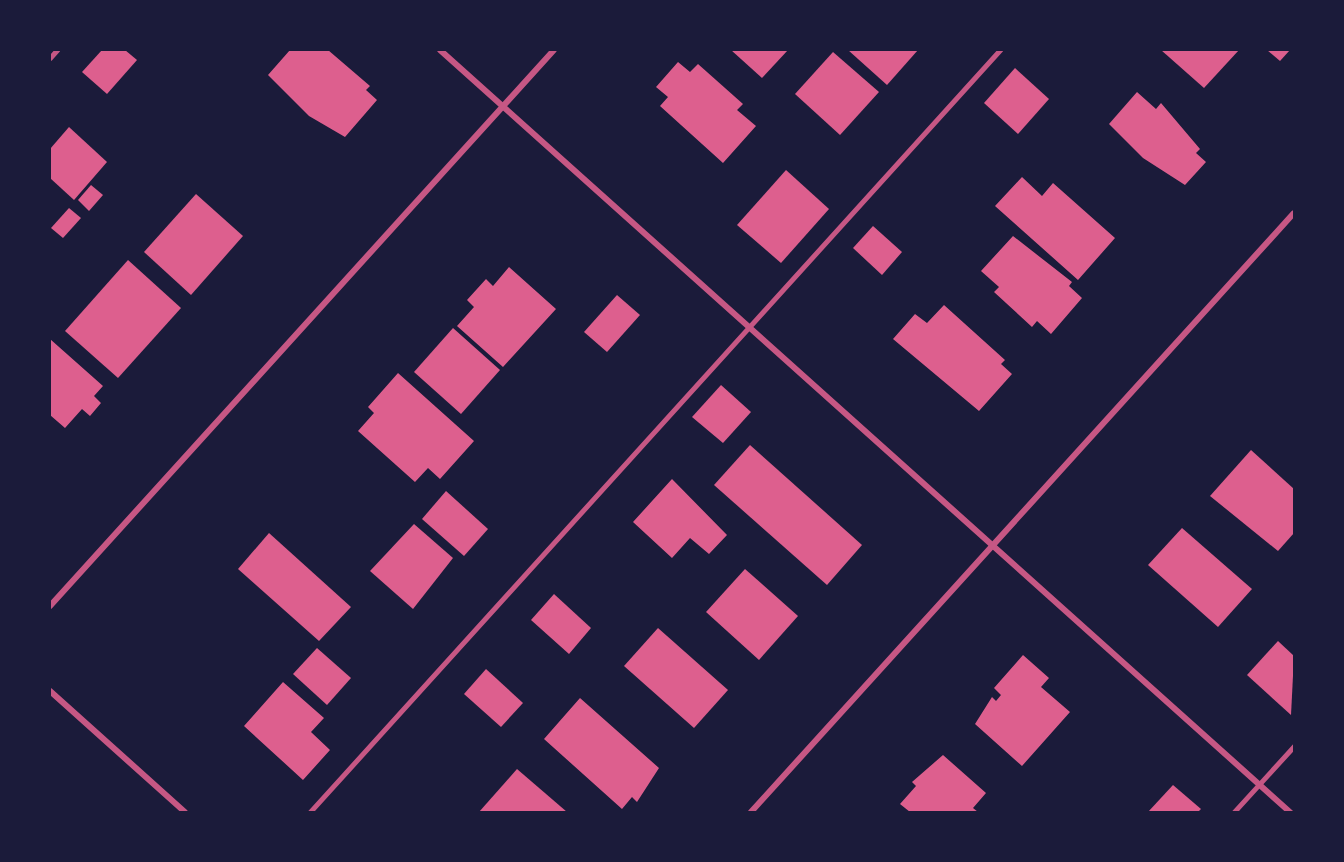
<!DOCTYPE html>
<html>
<head>
<meta charset="utf-8">
<style>
  body { margin:0 }
  #map { position:relative; width:1344px; height:862px; overflow:hidden; background:#1b1b3a; font-family:Cabin,sans-serif }
  div>[style] { position:absolute }
  [style*='--x'] { left:calc(var(--x)*1px); top:calc(var(--y)*1px); width:calc(var(--w)*1px); rotate:calc(var(--a)*1deg) }
  .building>* { inset:0; background:#dd5f8e }
  .service>* { height:4.5px; margin:-2.25px; padding:0 2.25px; transform-origin:2.25px; border-radius:2.25px; background:#c65784 }
  .minor>* { height:6px; margin:-3px; padding:0 3px; transform-origin:3px; border-radius:3px; background:#c65784 }
  span { translate:-50% -50%; white-space:nowrap; text-align:center; line-height:1.15; -webkit-text-stroke:4.5px #1b1b3a; paint-order:stroke }
  .frame { position:absolute; inset:0; border:51px solid #1b1b3a; pointer-events:none }
</style>
</head>
<body>
<div id="map">
  <div class="building">
    <div style="clip-path:polygon(102px 50px,125px 50px,137px 60px,107px 94px,82px 72px)"></div>
    <div style="clip-path:polygon(290px 50px,328px 50px,370px 86px,366px 90px,377px 100px,345px 137px,309px 116px,268px 75px)"></div>
    <div style="clip-path:polygon(731px 50px,788px 50px,762px 78px)"></div>
    <div style="clip-path:polygon(848px 50px,918px 50px,887px 85px)"></div>
    <div style="clip-path:polygon(1161px 50px,1239px 50px,1204px 88px)"></div>
    <div style="clip-path:polygon(1267px 50px,1290px 50px,1280px 61px)"></div>
    <div style="clip-path:polygon(833px 52px,879px 92px,840px 135px,795px 94px)"></div>
    <div style="clip-path:polygon(678px 62px,690px 72px,698px 64px,743px 104px,737px 110px,756px 126px,723px 163px,660px 106px,668px 97px,656px 87px)"></div>
    <div style="clip-path:polygon(1015px 68px,1049px 99px,1018px 134px,984px 103px)"></div>
    <div style="clip-path:polygon(1137px 92px,1156px 109px,1161px 103px,1200px 149px,1196px 153px,1206px 162px,1185px 185px,1143px 158px,1109px 124px)"></div>
    <div style="clip-path:polygon(69px 127px,107px 162px,74px 200px,50px 178px,50px 149px)"></div>
    <div style="clip-path:polygon(786px 170px,829px 209px,781px 263px,737px 225px)"></div>
    <div style="clip-path:polygon(1022px 177px,1042px 196px,1053px 183px,1115px 238px,1078px 280px,995px 206px)"></div>
    <div style="clip-path:polygon(91px 185px,103px 195px,89px 211px,78px 200px)"></div>
    <div style="clip-path:polygon(196px 194px,243px 236px,191px 295px,144px 252px)"></div>
    <div style="clip-path:polygon(69px 208px,81px 218px,63px 238px,51px 228px)"></div>
    <div style="clip-path:polygon(873px 226px,902px 252px,882px 275px,853px 248px)"></div>
    <div style="clip-path:polygon(1013px 236px,1072px 282px,1069px 286px,1082px 298px,1051px 334px,1037px 321px,1032px 327px,994px 292px,999px 287px,981px 271px)"></div>
    <div style="clip-path:polygon(128px 260px,181px 308px,118px 378px,65px 331px)"></div>
    <div style="clip-path:polygon(509px 267px,556px 309px,503px 367px,457px 326px,474px 307px,467px 300px,486px 279px,493px 286px)"></div>
    <div style="clip-path:polygon(617px 295px,640px 315px,607px 352px,584px 332px)"></div>
    <div style="clip-path:polygon(944px 305px,1005px 360px,1001px 364px,1012px 374px,979px 411px,893px 339px,915px 314px,927px 323px)"></div>
    <div style="clip-path:polygon(453px 328px,500px 370px,461px 414px,414px 372px)"></div>
    <div style="clip-path:polygon(50px 339px,103px 386px,94px 396px,101px 403px,90px 416px,82px 409px,65px 428px,50px 415px)"></div>
    <div style="clip-path:polygon(398px 373px,474px 441px,440px 479px,428px 468px,415px 482px,358px 431px,374px 413px,368px 407px)"></div>
    <div style="clip-path:polygon(721px 385px,751px 412px,723px 443px,692px 417px)"></div>
    <div style="clip-path:polygon(750px 445px,862px 545px,827px 585px,714px 485px)"></div>
    <div style="clip-path:polygon(1251px 450px,1294px 489px,1294px 533px,1278px 551px,1210px 496px)"></div>
    <div style="clip-path:polygon(672px 479px,727px 535px,709px 554px,690px 538px,672px 558px,633px 522px)"></div>
    <div style="clip-path:polygon(446px 491px,488px 529px,464px 556px,422px 519px)"></div>
    <div style="clip-path:polygon(414px 524px,453px 558px,413px 609px,370px 571px)"></div>
    <div style="clip-path:polygon(1182px 528px,1252px 589px,1218px 627px,1148px 565px)"></div>
    <div style="clip-path:polygon(269px 533px,351px 607px,319px 641px,238px 569px)"></div>
    <div style="clip-path:polygon(745px 569px,798px 616px,759px 660px,706px 612px)"></div>
    <div style="clip-path:polygon(554px 594px,591px 628px,569px 654px,531px 620px)"></div>
    <div style="clip-path:polygon(658px 628px,728px 690px,694px 728px,624px 666px)"></div>
    <div style="clip-path:polygon(1278px 641px,1294px 656px,1291px 715px,1247px 675px)"></div>
    <div style="clip-path:polygon(317px 648px,351px 678px,327px 705px,293px 674px)"></div>
    <div style="clip-path:polygon(1023px 655px,1049px 678px,1041px 687px,1070px 712px,1022px 766px,975px 724px,992px 697px,996px 701px,1001px 695px,994px 688px)"></div>
    <div style="clip-path:polygon(486px 669px,523px 703px,501px 727px,464px 694px)"></div>
    <div style="clip-path:polygon(283px 682px,324px 718px,311px 732px,330px 750px,303px 780px,244px 726px)"></div>
    <div style="clip-path:polygon(580px 698px,659px 768px,637px 802px,632px 797px,622px 809px,544px 739px)"></div>
    <div style="clip-path:polygon(943px 755px,986px 793px,973px 808px,978px 812px,910px 812px,900px 804px,916px 786px,912px 782px)"></div>
    <div style="clip-path:polygon(517px 769px,567px 812px,479px 812px)"></div>
    <div style="clip-path:polygon(1173px 785px,1201px 809px,1198px 812px,1148px 812px)"></div>
  </div>
  <div class="service">
    <div style="--x:50;--y:58;--w:11;--a:-49"></div>
    <div style="--x:310;--y:812;--w:1028;--a:-47.84"></div>
    <div style="--x:1234;--y:812;--w:89;--a:-47.7"></div>
  </div>
  <div class="minor">
    <div style="--x:440;--y:50;--w:1142;--a:41.88"></div>
    <div style="--x:50;--y:606;--w:750;--a:-47.81"></div>
    <div style="--x:50;--y:691;--w:181;--a:41.9"></div>
    <div style="--x:751;--y:812;--w:808;--a:-47.81"></div>
  </div>
  <div class="frame"></div>
</div>
</body>
</html>
